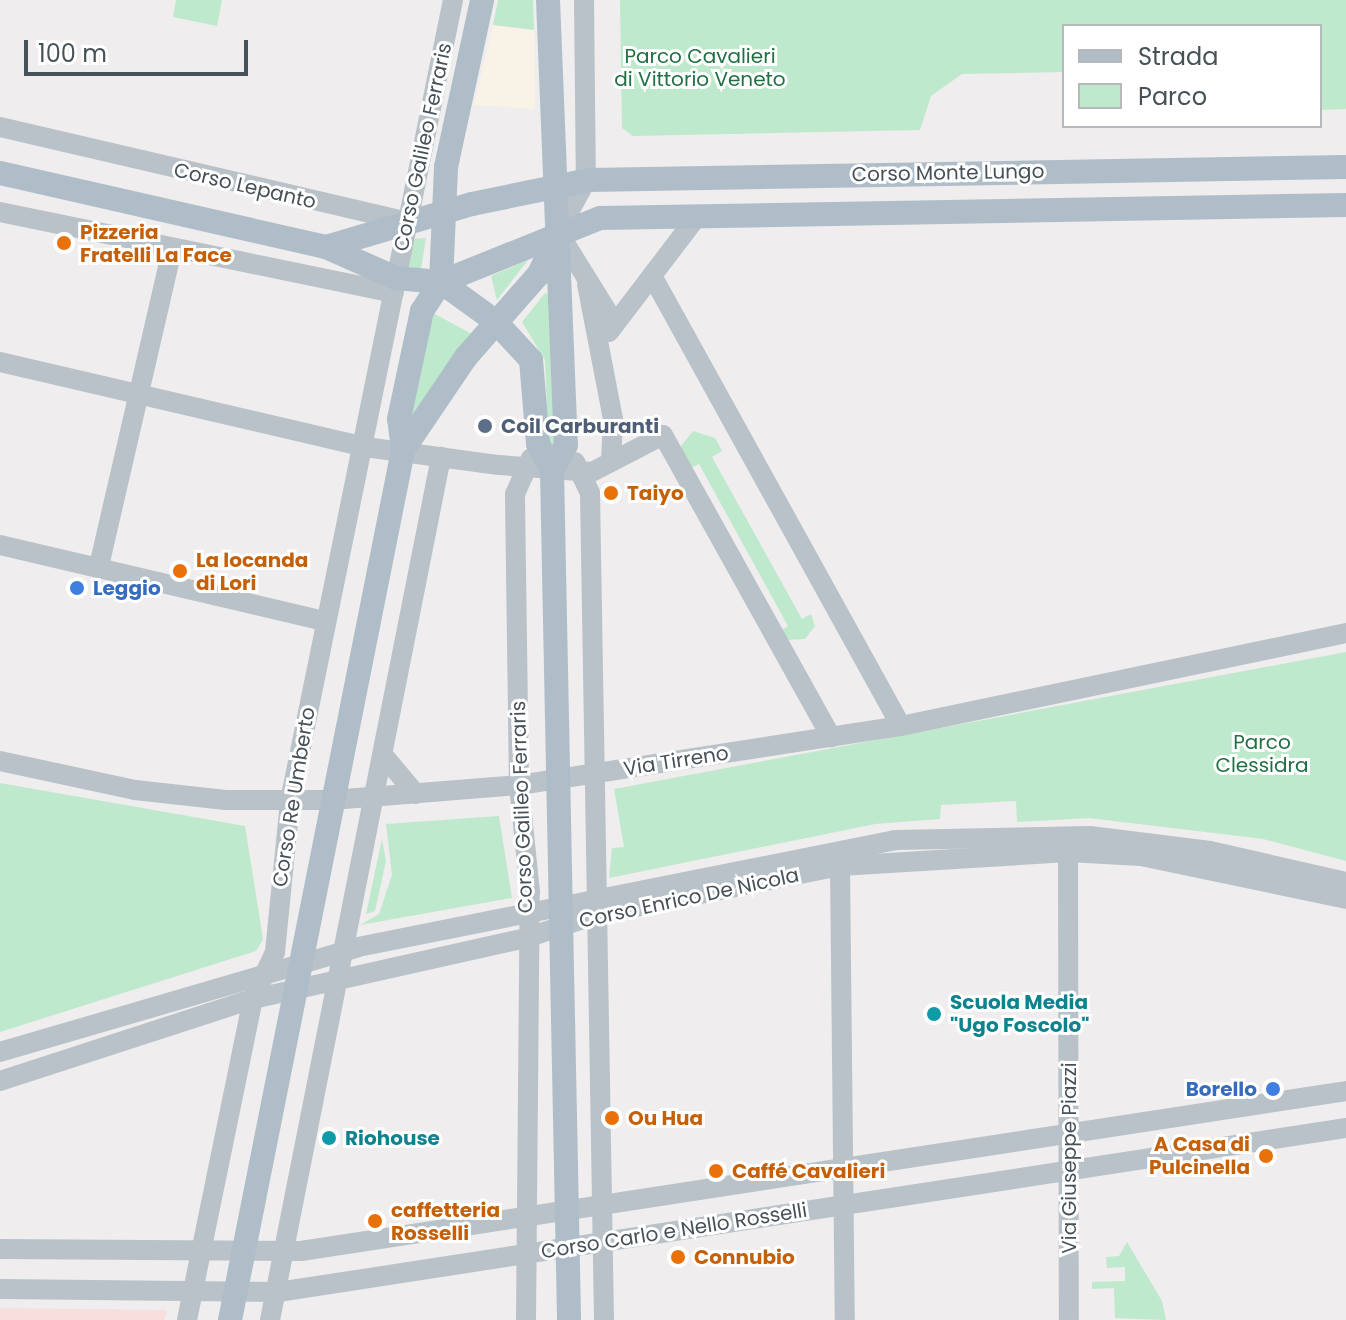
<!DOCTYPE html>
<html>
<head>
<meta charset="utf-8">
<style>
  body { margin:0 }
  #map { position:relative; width:1346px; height:1320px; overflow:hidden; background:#efeded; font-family:Poppins,sans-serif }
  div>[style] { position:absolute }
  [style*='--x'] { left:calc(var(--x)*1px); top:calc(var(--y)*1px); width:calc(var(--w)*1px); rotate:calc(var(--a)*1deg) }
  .commercial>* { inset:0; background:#f9f3e7 }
  .medical>* { inset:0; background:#f7dfde }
  .green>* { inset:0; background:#bfe9cd }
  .minor>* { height:20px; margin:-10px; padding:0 10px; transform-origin:10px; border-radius:10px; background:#b9c2c8 }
  .major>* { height:24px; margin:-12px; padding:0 12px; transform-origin:12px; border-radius:12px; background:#afbdc9 }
  .dots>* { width:22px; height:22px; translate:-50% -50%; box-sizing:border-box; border:4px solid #fff; border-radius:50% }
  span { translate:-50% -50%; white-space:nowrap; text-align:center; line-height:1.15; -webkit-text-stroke:6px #fff; paint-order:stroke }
  .park-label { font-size:20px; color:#217044 }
  .street-label { font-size:20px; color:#475158 }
  .food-label { font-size:20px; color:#c56008; font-weight:700 }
  .left { translate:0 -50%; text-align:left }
  .right { translate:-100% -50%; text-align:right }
  .service-label { font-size:20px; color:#4e5e75; font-weight:700 }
  .shop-label { font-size:20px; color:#366cbe; font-weight:700 }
  .culture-label { font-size:20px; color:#0d838f; font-weight:700 }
  .legend { position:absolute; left:1062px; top:24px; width:260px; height:104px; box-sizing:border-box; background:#fff; border:2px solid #b5b9bc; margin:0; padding:10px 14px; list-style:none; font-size:24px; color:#475158 }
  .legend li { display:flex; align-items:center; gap:16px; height:40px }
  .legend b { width:40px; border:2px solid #b5b9bc }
  .scale { position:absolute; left:24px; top:40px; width:224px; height:36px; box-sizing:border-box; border:4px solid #475158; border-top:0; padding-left:10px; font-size:24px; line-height:28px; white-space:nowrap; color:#475158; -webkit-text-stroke:6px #fff; paint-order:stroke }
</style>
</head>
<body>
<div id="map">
  <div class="commercial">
    <div style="clip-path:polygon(493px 25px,534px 30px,535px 109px,474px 105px)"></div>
  </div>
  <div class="medical">
    <div style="clip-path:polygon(0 1308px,167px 1310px,164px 1320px,0 1320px)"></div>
  </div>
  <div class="green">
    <div style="clip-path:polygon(176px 0,222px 0,217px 26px,173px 17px)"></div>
    <div style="clip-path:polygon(498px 0,533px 0,534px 30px,493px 25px)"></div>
    <div style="clip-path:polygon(620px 0,1346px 0,1346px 109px,1320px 110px,1320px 26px,1064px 26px,1064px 72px,962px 74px,931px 96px,920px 130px,633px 136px,622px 128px)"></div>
    <div style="clip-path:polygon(426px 238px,421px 269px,406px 266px,413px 239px)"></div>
    <div style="clip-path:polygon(528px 260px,497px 300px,491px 276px)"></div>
    <div style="clip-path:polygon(545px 293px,550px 295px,555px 454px,549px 454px,545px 360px,522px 322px)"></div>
    <div style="clip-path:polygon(433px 313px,472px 334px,408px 429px)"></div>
    <div style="clip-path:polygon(693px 431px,715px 438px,722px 451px,712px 457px,802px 619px,811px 614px,815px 626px,805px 639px,787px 640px,780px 631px,788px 626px,699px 464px,689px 469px,681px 446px)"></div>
    <div style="clip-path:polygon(1346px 652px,1346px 861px,1263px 839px,1089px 818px,1017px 822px,1016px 801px,941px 805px,940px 819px,875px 824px,609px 878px,612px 848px,624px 847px,614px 789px)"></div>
    <div style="clip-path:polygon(0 783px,245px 826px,263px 939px,256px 951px,0 1032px)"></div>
    <div style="clip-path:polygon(499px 816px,512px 898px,360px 925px,379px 914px,392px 875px,386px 824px)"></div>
    <div style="clip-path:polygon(382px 839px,386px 861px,375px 911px,366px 914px)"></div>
    <div style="clip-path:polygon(1127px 1242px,1162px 1301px,1166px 1320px,1115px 1318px,1114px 1288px,1092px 1289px,1092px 1282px,1125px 1281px,1125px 1267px,1107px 1268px,1106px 1257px,1119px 1256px)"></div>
  </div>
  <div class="minor">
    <div style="--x:584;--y:0;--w:181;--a:89.4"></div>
    <div style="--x:586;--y:181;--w:58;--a:118.8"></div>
    <div style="--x:558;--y:232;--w:108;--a:58.2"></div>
    <div style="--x:0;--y:127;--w:418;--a:13.1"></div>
    <div style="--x:0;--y:212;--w:402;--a:11.6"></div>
    <div style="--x:655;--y:281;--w:508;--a:61.07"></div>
    <div style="--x:587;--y:284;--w:137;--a:79.1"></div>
    <div style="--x:613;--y:419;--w:42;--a:92.7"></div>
    <div style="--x:609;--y:332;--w:147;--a:-52.7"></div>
    <div style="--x:0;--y:362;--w:375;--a:13.1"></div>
    <div style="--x:365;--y:447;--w:135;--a:7.7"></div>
    <div style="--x:499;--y:465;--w:93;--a:4.3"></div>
    <div style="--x:592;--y:472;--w:80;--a:-27.5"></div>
    <div style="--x:663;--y:435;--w:346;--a:60.9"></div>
    <div style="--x:575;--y:462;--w:34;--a:64"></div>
    <div style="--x:590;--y:493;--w:827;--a:89.03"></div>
    <div style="--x:0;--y:545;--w:334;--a:13.2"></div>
    <div style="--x:99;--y:566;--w:323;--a:-77"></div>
    <div style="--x:383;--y:755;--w:51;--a:49.8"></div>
    <div style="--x:0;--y:761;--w:138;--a:12.1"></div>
    <div style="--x:135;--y:790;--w:91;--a:6.3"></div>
    <div style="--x:225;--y:800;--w:107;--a:0"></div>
    <div style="--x:332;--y:800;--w:188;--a:-4.6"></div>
    <div style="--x:519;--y:785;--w:387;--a:-8.8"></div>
    <div style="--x:901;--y:726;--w:455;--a:-11.8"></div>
    <div style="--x:1068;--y:852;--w:468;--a:89.9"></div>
    <div style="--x:840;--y:866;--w:454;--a:89.4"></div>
    <div style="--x:0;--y:1052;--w:373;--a:-16.3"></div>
    <div style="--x:358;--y:947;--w:549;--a:-11.25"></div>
    <div style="--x:896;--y:840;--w:194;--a:-1.2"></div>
    <div style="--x:1090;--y:836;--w:121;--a:7.1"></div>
    <div style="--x:1210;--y:851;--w:139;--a:12.8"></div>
    <div style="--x:0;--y:1081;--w:266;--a:-18"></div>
    <div style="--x:253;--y:999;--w:280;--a:-12.6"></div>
    <div style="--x:526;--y:938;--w:73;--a:-18.4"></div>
    <div style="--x:595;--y:915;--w:250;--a:-11.3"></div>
    <div style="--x:840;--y:866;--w:228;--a:-3.5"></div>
    <div style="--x:1068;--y:852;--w:73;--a:3.1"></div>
    <div style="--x:1141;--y:856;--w:209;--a:11.8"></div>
    <div style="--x:0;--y:1249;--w:301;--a:0.4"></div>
    <div style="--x:301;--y:1251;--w:1057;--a:-8.7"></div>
    <div style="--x:0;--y:1289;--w:278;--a:0.6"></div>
    <div style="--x:278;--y:1292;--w:1081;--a:-8.73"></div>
    <div style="--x:187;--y:1320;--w:328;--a:-78.4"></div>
    <div style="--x:253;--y:999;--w:52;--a:-64.9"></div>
    <div style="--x:275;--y:952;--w:152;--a:-84.3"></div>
    <div style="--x:290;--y:801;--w:817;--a:-78.5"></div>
    <div style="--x:270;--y:1320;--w:880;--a:-78.79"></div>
    <div style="--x:526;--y:1320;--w:428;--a:-89.5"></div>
    <div style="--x:530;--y:892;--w:108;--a:-95.9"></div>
    <div style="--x:519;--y:785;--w:291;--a:-90.8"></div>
    <div style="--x:515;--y:494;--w:39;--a:-66"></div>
  </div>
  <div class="major">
    <div style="--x:548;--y:0;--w:445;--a:87.7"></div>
    <div style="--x:566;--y:445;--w:29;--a:119"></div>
    <div style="--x:0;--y:173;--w:334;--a:12.8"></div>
    <div style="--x:326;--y:247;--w:77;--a:23.9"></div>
    <div style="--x:396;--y:278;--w:45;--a:5.1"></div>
    <div style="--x:441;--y:282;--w:67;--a:35.8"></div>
    <div style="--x:495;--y:321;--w:53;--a:47.3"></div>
    <div style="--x:531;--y:360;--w:84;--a:85.2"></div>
    <div style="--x:538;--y:444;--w:30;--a:62"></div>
    <div style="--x:552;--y:470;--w:850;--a:88.85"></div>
    <div style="--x:326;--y:247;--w:152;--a:-16.4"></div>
    <div style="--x:472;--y:204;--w:119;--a:-11.6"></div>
    <div style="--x:589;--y:180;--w:757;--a:-0.98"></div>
    <div style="--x:441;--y:282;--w:115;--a:-87.5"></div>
    <div style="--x:446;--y:167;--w:171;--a:-77.8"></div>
    <div style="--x:403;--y:450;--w:112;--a:-55.9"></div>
    <div style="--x:466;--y:357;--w:111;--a:-48.7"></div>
    <div style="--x:539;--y:274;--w:42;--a:-64.7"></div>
    <div style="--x:230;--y:1320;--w:887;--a:-78.75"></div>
    <div style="--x:403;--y:450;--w:31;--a:-97"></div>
    <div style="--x:399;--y:419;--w:110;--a:-78"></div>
    <div style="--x:422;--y:311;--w:35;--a:-57"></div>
    <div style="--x:441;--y:282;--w:171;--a:-21.9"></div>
    <div style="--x:600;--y:218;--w:746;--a:-1"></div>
  </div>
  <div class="dots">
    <div style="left:64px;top:243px;background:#e8710a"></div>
    <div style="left:485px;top:426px;background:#5c6f8a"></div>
    <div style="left:611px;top:493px;background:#e8710a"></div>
    <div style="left:180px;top:571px;background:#e8710a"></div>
    <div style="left:77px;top:588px;background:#3f7fe0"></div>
    <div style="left:934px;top:1014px;background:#0f9aa8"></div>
    <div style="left:1273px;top:1089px;background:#3f7fe0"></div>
    <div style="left:612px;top:1118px;background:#e8710a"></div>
    <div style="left:329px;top:1138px;background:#0f9aa8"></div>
    <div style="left:1266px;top:1156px;background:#e8710a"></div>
    <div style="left:716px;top:1171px;background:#e8710a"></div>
    <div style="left:375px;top:1221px;background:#e8710a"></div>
    <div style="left:678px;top:1257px;background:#e8710a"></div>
  </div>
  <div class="park-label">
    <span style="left:700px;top:68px">Parco Cavalieri<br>di Vittorio Veneto</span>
    <span style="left:1262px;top:754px">Parco<br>Clessidra</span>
  </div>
  <div class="street-label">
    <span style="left:423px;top:147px;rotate:-78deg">Corso Galileo Ferraris</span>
    <span style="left:948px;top:173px;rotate:-1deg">Corso Monte Lungo</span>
    <span style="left:245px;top:186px;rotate:13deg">Corso Lepanto</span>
    <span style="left:676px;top:761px;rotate:-9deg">Via Tirreno</span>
    <span style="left:294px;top:797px;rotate:-81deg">Corso Re Umberto</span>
    <span style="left:522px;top:807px;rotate:-92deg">Corso Galileo Ferraris</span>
    <span style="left:689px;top:898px;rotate:-12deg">Corso Enrico De Nicola</span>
    <span style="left:1069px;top:1158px;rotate:-90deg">Via Giuseppe Piazzi</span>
    <span style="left:674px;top:1231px;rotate:-9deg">Corso Carlo e Nello Rosselli</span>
  </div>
  <div class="food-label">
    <span class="left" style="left:80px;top:244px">Pizzeria<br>Fratelli La Face</span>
    <span class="left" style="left:627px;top:493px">Taiyo</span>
    <span class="left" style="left:196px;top:572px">La locanda<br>di Lori</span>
    <span class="left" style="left:628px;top:1118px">Ou Hua</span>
    <span class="right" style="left:1250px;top:1156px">A Casa di<br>Pulcinella</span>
    <span class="left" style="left:732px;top:1171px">Caffé Cavalieri</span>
    <span class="left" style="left:391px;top:1222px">caffetteria<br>Rosselli</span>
    <span class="left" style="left:694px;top:1257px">Connubio</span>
  </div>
  <div class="service-label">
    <span class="left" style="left:501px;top:426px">Coil Carburanti</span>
  </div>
  <div class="shop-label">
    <span class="left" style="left:93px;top:588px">Leggio</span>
    <span class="right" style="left:1257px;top:1089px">Borello</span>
  </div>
  <div class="culture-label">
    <span class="left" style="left:950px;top:1014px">Scuola Media<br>"Ugo Foscolo"</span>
    <span class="left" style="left:345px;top:1138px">Riohouse</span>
  </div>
  <ul class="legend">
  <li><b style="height:10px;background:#afbdc9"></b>Strada</li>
  <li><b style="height:22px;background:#bfe9cd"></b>Parco</li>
  </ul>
  <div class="scale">100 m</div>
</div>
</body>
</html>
